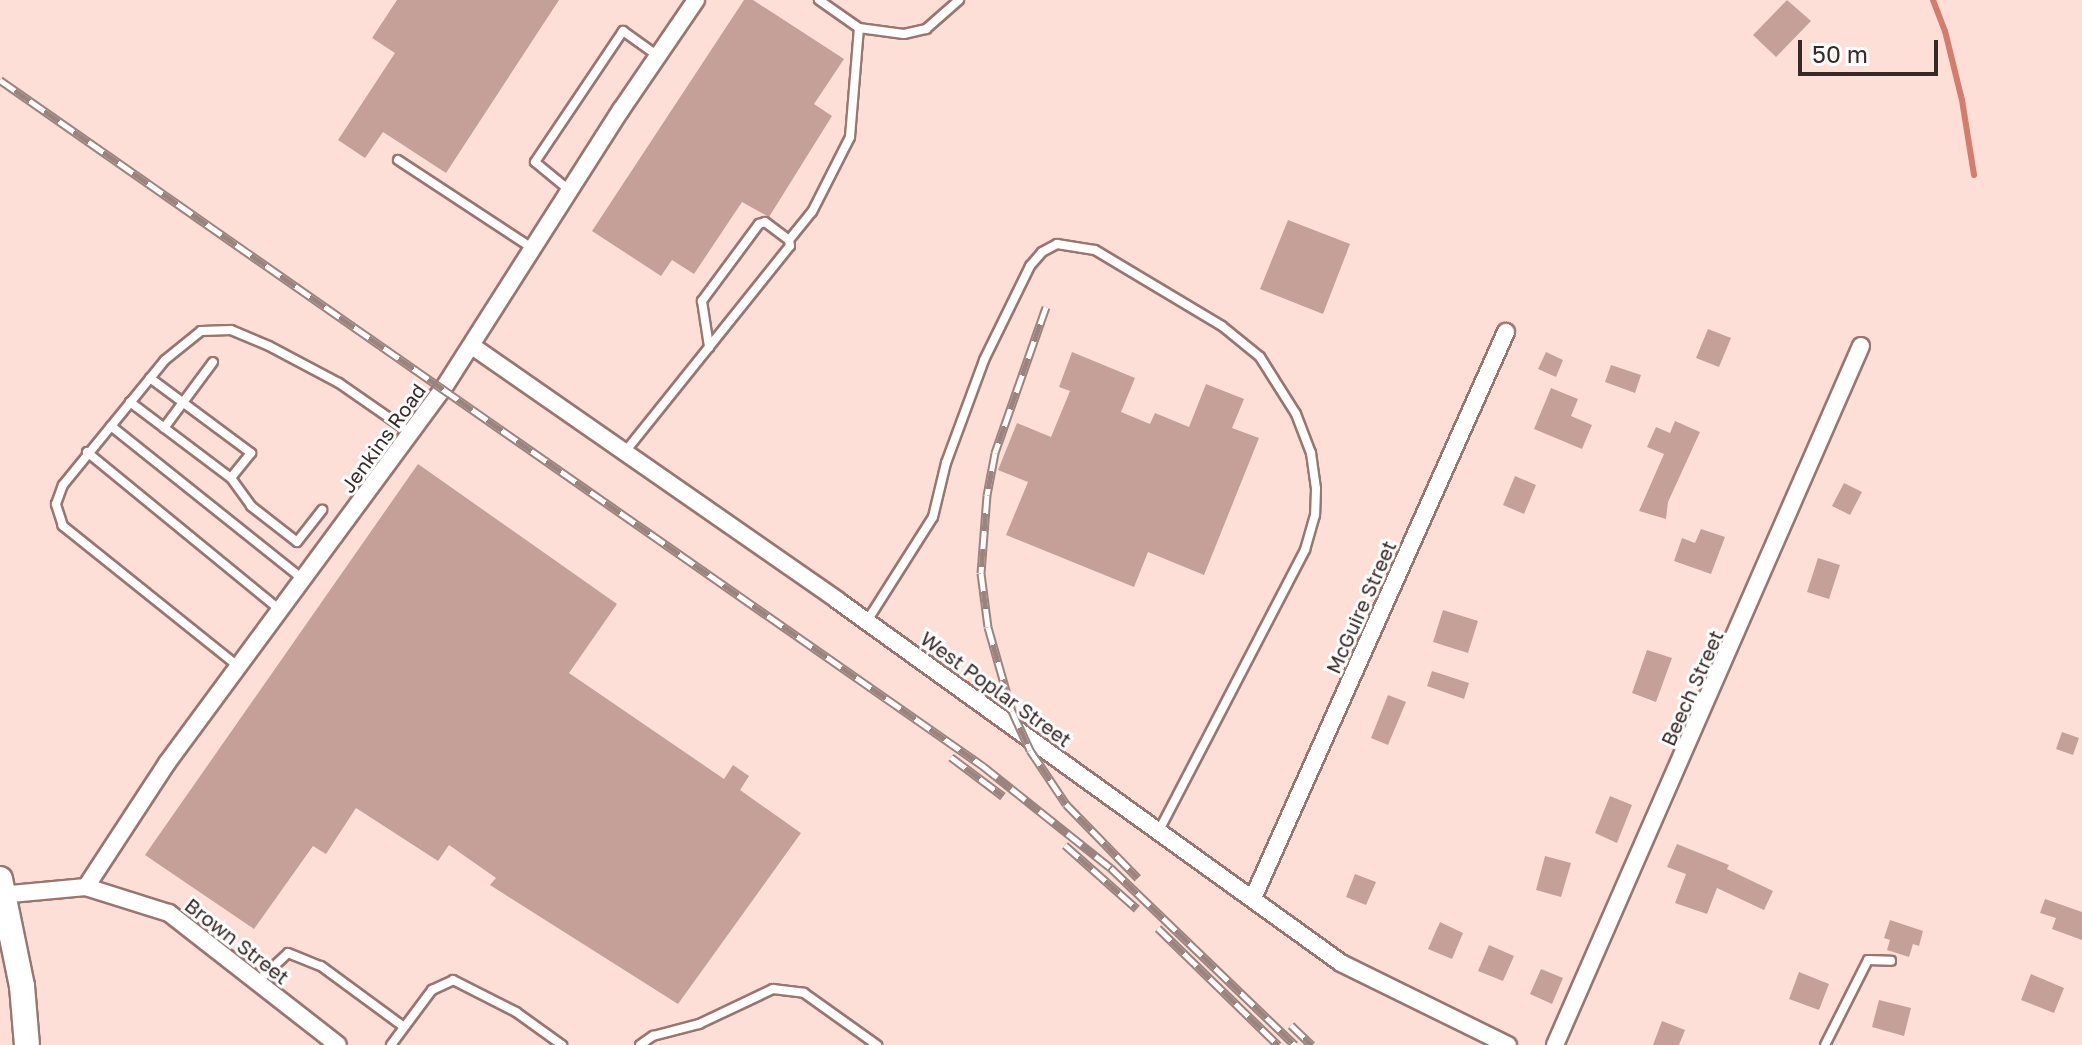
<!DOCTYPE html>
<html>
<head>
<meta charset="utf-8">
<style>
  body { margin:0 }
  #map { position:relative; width:2082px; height:1045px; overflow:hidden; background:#fedfd8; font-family:"Golos Text",sans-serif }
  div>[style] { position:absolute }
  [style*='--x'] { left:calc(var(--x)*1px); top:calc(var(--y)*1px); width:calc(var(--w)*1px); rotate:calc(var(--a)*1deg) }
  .stream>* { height:6px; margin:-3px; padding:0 3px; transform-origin:3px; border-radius:3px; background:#d57d6c }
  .building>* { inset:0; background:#c4a098 }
  .roads { filter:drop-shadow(2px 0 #997670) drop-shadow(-2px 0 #997670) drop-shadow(0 2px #997670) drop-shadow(0 -2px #997670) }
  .service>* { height:8px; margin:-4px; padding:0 4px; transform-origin:4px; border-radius:4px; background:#fff }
  .minor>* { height:16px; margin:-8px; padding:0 8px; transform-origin:8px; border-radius:8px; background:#fff }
  .primary>* { height:24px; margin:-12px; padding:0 12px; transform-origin:12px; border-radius:12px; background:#fff }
  .rail>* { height:9px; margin-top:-4.5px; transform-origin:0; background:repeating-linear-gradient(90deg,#fff 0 18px,#9b847f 0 36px); box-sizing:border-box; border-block:2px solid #9b847f }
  span { translate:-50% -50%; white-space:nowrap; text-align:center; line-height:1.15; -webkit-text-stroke:6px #fff; paint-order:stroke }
  .street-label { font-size:20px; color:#372926 }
  .scale { position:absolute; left:1798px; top:40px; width:140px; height:36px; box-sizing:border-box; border:4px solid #372926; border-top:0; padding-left:10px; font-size:24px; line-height:28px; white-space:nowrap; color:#372926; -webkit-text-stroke:6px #fff; paint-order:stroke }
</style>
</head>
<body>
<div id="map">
  <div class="stream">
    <div style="--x:1933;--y:0;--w:33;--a:69"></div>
    <div style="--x:1945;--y:31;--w:71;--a:76.2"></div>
    <div style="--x:1962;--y:100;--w:76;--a:80.9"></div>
  </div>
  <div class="building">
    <div style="clip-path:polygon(397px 0,559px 0,446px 173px,383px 132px,365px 158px,338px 140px,395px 53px,372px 38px)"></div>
    <div style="clip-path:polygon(744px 0,753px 0,844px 59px,814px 104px,832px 116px,769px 217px,742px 202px,694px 274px,672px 260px,661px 276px,592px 231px)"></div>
    <div style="clip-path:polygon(1787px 0,1811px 21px,1776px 57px,1753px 35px)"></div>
    <div style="clip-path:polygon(1288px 220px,1350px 244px,1323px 314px,1260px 289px)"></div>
    <div style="clip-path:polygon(1708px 329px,1731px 338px,1719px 367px,1696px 358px)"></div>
    <div style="clip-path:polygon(1072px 352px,1135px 378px,1121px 412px,1150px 424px,1155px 413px,1189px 427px,1206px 384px,1244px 399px,1232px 428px,1259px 438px,1204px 575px,1148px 552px,1134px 587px,1006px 535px,1028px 482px,998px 470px,1017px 423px,1051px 437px,1070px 391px,1059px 387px)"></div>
    <div style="clip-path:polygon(1546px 352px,1563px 360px,1556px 377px,1538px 369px)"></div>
    <div style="clip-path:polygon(1611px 365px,1641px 375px,1635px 393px,1605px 382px)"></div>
    <div style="clip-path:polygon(1551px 388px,1578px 399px,1571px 416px,1592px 425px,1582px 449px,1534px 429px)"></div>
    <div style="clip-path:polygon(1675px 421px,1700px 432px,1668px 502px,1666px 519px,1639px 511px,1664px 454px,1647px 447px,1656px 427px,1670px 433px)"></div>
    <div style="clip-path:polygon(418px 464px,617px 604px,569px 673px,724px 779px,733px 765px,749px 776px,740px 790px,801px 833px,678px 1004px,490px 885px,496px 878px,449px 845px,438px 861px,356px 808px,326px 854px,313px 846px,254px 929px,145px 855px)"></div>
    <div style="clip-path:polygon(1515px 476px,1536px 485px,1524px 514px,1503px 505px)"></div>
    <div style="clip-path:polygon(1844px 483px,1862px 492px,1850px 515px,1832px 506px)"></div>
    <div style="clip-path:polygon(1701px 529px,1725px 537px,1711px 574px,1674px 561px,1682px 538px,1695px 543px)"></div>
    <div style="clip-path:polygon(1818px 558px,1840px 565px,1829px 599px,1807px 592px)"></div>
    <div style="clip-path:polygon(1443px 610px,1478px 621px,1468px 653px,1433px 642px)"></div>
    <div style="clip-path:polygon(1647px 650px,1672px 658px,1656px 702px,1632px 693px)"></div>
    <div style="clip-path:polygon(1432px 671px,1469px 683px,1464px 699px,1427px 686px)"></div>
    <div style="clip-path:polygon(1388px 695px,1406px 702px,1388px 745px,1371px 738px)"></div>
    <div style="clip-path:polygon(2062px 732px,2079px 738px,2073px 755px,2056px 749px)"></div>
    <div style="clip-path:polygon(1610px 796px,1632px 805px,1617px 843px,1595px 833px)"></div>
    <div style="clip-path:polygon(1677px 844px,1729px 865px,1727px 869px,1773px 891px,1764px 910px,1717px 888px,1707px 914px,1675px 903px,1686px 874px,1667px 867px)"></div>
    <div style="clip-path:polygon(1545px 856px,1571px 863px,1561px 897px,1536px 890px)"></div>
    <div style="clip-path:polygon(1355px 874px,1376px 882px,1366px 905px,1346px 897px)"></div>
    <div style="clip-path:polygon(2045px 899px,2082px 912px,2082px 940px,2052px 929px,2056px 918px,2040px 913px)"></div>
    <div style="clip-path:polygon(1890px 920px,1923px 931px,1919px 946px,1913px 944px,1909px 957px,1887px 950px,1890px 940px,1884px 938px)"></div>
    <div style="clip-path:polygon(1440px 922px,1463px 933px,1452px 959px,1428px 949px)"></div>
    <div style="clip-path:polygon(1489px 945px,1514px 956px,1503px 981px,1478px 971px)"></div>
    <div style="clip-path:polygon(1541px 969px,1563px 978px,1552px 1004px,1530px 994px)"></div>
    <div style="clip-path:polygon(1799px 972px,1829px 984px,1819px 1010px,1789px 999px)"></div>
    <div style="clip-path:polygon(2031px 974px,2064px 988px,2054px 1013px,2021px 1000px)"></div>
    <div style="clip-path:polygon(1879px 1000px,1911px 1008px,1904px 1036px,1872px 1027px)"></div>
    <div style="clip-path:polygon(1662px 1021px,1685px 1030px,1679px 1045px,1653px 1045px)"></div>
  </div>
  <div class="roads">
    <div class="service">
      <div style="--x:819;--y:0;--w:49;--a:35"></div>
      <div style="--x:859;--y:28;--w:45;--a:7.6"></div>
      <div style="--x:904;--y:34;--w:23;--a:-13"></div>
      <div style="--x:926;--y:29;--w:44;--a:-41.3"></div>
      <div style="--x:398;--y:160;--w:160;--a:33.3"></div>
      <div style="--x:569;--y:190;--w:44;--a:-140.5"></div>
      <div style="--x:535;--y:162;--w:158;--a:-56.1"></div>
      <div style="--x:623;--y:31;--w:43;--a:35.5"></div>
      <div style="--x:789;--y:240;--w:36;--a:-51"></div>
      <div style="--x:812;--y:212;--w:84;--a:-63.1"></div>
      <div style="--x:850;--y:137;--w:109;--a:-85.3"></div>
      <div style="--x:150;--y:378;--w:126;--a:36.6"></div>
      <div style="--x:251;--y:453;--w:32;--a:129"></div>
      <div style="--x:130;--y:402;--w:126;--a:37"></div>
      <div style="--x:231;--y:478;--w:34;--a:54"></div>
      <div style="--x:251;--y:506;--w:58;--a:38"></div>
      <div style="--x:297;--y:542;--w:41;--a:-52"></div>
      <div style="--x:111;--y:426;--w:247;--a:38.6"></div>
      <div style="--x:164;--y:428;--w:82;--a:-53.4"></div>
      <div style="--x:87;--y:452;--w:251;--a:39.3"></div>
      <div style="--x:625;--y:452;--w:134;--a:-51.3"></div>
      <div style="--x:709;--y:347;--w:129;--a:-51.3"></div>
      <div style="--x:790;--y:246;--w:6;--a:-99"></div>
      <div style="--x:789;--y:240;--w:30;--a:-143"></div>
      <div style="--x:765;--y:222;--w:6;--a:162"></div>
      <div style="--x:759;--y:224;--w:96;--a:126.5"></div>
      <div style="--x:702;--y:301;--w:47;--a:81.3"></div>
      <div style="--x:867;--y:621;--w:123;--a:-57.6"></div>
      <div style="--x:933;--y:517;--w:56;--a:-76.5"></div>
      <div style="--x:946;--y:463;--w:110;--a:-69.7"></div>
      <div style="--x:984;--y:360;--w:105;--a:-63.9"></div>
      <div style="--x:1030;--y:266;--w:18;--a:-49"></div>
      <div style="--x:1042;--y:252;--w:17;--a:-28"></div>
      <div style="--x:1057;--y:244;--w:38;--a:9"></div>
      <div style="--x:1095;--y:250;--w:148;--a:30.9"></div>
      <div style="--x:1222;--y:326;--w:49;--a:39.2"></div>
      <div style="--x:1260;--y:357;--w:67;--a:57.7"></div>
      <div style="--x:1296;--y:414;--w:42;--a:69"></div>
      <div style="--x:1311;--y:453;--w:36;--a:82"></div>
      <div style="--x:1316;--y:489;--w:26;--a:92"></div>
      <div style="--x:1315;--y:515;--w:36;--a:106"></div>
      <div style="--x:1305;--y:550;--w:317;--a:117.5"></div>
      <div style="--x:239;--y:667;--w:226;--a:-141.3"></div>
      <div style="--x:63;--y:526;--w:23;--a:-108"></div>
      <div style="--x:56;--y:504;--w:20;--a:-70"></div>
      <div style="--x:63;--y:485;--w:161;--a:-50.8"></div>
      <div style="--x:165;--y:360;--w:46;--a:-38.9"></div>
      <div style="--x:201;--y:331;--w:30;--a:-2"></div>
      <div style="--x:231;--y:330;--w:41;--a:22.8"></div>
      <div style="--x:269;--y:346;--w:79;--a:27.9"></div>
      <div style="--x:339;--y:383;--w:88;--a:34.8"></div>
      <div style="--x:257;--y:982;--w:42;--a:-43.1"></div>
      <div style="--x:288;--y:953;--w:35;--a:22"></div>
      <div style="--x:321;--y:966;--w:103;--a:36.3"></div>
      <div style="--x:391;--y:1045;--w:69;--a:-53.3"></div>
      <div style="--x:432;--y:990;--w:23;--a:-25"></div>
      <div style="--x:453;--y:980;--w:71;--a:26.9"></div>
      <div style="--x:516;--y:1012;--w:57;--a:35.7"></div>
      <div style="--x:640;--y:1045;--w:16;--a:-35"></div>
      <div style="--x:653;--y:1036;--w:48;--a:-14.6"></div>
      <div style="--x:699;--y:1024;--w:82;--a:-25.3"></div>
      <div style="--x:773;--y:989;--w:31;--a:7"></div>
      <div style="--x:804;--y:993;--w:90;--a:35.5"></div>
      <div style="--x:1825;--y:1045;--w:95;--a:-63.2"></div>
      <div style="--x:1868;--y:960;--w:23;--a:2"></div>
    </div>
    <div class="minor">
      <div style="--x:472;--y:346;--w:445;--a:34.8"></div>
      <div style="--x:837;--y:600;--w:621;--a:35.76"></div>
      <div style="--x:1341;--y:963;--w:186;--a:26.2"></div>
      <div style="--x:86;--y:887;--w:148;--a:-56.8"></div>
      <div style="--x:167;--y:763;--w:465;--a:-53.6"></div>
      <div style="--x:443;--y:389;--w:331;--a:-57.5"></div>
      <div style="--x:621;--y:110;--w:133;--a:-55.7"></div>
      <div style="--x:0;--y:895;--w:86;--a:-5.3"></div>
      <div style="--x:86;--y:887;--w:87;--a:17.4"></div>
      <div style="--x:169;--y:913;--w:214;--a:38"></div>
      <div style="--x:1253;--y:898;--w:620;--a:-65.92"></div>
      <div style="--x:1555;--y:1045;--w:763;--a:-66.36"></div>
    </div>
    <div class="primary">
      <div style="--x:0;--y:879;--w:109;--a:78.4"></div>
      <div style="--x:22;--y:986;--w:59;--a:85.2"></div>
    </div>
  </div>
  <div class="rail">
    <div style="--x:0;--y:80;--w:1199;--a:34.91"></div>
    <div style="--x:983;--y:766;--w:164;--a:38.6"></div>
    <div style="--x:1111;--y:868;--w:255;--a:43.9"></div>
    <div style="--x:1046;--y:307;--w:155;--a:109.3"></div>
    <div style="--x:995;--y:453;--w:43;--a:100.8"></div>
    <div style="--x:987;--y:495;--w:78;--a:94.4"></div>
    <div style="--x:981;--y:573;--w:54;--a:82.6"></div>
    <div style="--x:988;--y:627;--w:87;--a:74.1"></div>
    <div style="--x:1012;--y:711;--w:43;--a:65.2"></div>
    <div style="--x:1030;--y:750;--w:65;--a:56.3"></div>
    <div style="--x:1066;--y:804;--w:103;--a:45.8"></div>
    <div style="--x:951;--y:757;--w:65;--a:36.9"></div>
    <div style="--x:1065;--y:845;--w:96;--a:41.6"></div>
    <div style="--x:1158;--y:928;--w:168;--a:44.3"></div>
    <div style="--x:1291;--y:1025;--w:29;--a:44"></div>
  </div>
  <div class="street-label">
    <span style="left:383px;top:438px;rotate:-54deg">Jenkins Road</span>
    <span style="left:1361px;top:607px;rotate:-66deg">McGuire Street</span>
    <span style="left:1692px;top:688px;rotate:-66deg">Beech Street</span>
    <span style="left:996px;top:689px;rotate:36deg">West Poplar Street</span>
    <span style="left:237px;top:941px;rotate:38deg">Brown Street</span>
  </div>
  <div class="scale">50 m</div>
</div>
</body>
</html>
